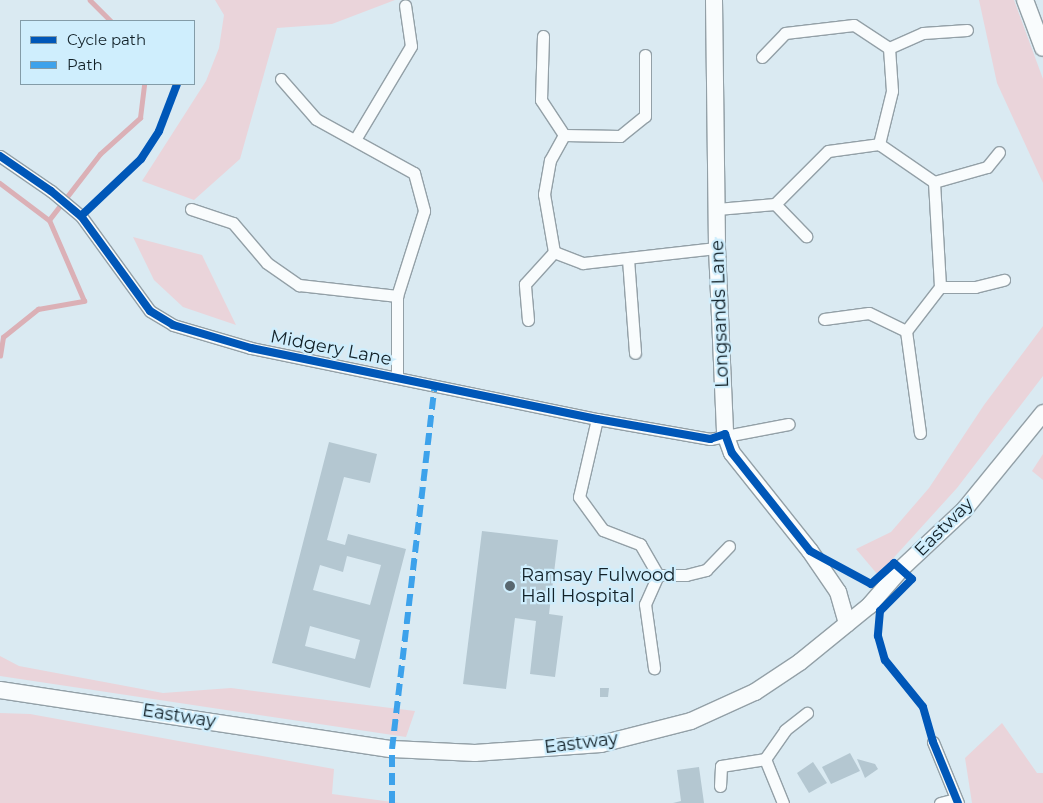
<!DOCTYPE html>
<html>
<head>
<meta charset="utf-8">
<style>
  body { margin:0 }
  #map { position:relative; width:1043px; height:803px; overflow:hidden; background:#daeaf2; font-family:Montserrat,sans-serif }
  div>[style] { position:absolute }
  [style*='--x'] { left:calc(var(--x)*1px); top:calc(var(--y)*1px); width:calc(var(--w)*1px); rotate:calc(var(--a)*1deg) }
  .green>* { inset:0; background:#ead4da }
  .stream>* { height:4.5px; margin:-2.25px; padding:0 2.25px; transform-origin:2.25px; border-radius:2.25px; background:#dbb0b6 }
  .building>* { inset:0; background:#b4c7d1 }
  .roads { filter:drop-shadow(1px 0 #93a0a7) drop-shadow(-1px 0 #93a0a7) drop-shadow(0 1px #93a0a7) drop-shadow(0 -1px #93a0a7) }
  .street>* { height:11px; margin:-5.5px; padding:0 5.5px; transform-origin:5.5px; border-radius:5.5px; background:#f9fcfd }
  .secondary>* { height:16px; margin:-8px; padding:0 8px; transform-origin:8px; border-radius:8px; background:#f9fcfd }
  .quiet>* { height:6px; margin-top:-3px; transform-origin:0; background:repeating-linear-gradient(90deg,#3da2eb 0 12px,transparent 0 18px) }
  .cycleway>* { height:8px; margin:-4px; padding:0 4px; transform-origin:4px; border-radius:4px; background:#0057b8 }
  .dots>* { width:14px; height:14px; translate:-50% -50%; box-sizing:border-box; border:2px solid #cfeefd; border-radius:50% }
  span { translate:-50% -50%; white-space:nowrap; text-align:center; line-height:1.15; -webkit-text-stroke:4.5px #cfeefd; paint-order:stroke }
  .street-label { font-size:18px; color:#122128 }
  .poi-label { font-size:18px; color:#122128 }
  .left { translate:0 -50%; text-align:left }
  .legend { position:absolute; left:20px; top:20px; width:175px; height:65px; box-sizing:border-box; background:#cfeefd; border:1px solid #839ca8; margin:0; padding:6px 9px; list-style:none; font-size:15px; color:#122128 }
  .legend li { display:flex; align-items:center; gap:10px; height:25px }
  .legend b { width:25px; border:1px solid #839ca8 }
</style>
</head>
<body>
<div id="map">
  <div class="green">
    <div style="clip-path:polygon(215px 0,395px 0,332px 24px,277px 28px,240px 159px,194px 200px,142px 181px,206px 81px,219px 48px,224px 15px)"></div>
    <div style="clip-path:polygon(979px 0,1014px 0,1043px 79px,1043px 183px,997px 83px)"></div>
    <div style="clip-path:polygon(133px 237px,202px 255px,236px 325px,183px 307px,154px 280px)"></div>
    <div style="clip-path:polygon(1043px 326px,1043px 376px,957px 488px,878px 575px,856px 549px,891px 532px,929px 488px,984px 405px)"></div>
    <div style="clip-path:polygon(1043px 454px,1043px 480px,1032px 471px)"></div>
    <div style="clip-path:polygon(0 656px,19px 666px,163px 693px,231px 688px,415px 711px,406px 737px,0 676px)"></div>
    <div style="clip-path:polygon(0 713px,30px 714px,334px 769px,332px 794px,400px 803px,0 803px)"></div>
    <div style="clip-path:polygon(1002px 723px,1037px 773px,1043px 773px,1043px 803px,972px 803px,965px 758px)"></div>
  </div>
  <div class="stream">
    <div style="--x:90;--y:0;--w:30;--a:45"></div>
    <div style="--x:0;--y:183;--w:61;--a:37.1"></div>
    <div style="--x:0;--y:356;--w:19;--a:-81"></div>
    <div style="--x:3;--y:337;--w:45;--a:-38.7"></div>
    <div style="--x:38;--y:309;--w:47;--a:-9.9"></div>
    <div style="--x:84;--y:301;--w:88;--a:-113.4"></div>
    <div style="--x:49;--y:220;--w:83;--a:-52.3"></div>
    <div style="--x:100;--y:154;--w:54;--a:-42"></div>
    <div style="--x:140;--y:118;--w:34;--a:-83"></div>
  </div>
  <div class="building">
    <div style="clip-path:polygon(evenodd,329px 442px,377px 454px,370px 483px,344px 477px,327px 540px,345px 545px,348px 534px,406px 549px,370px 688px,272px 663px,329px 442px,347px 556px,381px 565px,370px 605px,313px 590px,320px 565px,343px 572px,347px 556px,329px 442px,310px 626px,360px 640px,355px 659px,305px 646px,310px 626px)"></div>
    <div style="clip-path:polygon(482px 531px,558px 540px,549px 614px,563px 616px,555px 677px,530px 674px,536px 621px,515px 618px,506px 689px,463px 684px)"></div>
    <div style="clip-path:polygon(600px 688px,609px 688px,608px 697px,600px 697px)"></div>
    <div style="clip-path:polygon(850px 753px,860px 771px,831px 784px,822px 767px)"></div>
    <div style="clip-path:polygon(857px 759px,875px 764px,878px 769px,865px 778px)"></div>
    <div style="clip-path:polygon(813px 762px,827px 783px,809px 793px,797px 773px)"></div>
    <div style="clip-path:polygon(699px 767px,704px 803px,673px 803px,681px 801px,677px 770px)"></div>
  </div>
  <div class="roads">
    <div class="street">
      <div style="--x:543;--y:36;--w:64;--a:91.8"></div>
      <div style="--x:541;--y:100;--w:42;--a:56.7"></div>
      <div style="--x:889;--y:48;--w:37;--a:-24"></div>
      <div style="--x:923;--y:33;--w:44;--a:-3.9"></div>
      <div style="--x:762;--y:57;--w:33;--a:-46"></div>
      <div style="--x:785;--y:33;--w:69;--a:-6.6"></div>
      <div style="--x:854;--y:25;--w:42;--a:33.3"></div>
      <div style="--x:889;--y:48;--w:43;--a:86"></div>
      <div style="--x:892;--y:91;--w:55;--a:103.8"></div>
      <div style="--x:281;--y:79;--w:53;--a:48.8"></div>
      <div style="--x:316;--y:119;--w:112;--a:28.9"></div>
      <div style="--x:414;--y:173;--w:39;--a:75"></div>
      <div style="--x:424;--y:211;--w:89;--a:107.6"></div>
      <div style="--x:397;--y:296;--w:81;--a:90"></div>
      <div style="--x:564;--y:135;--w:29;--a:119"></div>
      <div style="--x:550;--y:160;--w:35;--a:100"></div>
      <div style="--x:544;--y:194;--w:59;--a:80.2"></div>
      <div style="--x:554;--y:252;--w:31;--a:21"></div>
      <div style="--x:583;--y:263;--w:135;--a:-6.4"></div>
      <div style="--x:564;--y:135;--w:56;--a:1"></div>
      <div style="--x:620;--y:136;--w:32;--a:-39"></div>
      <div style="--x:645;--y:116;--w:61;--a:-90"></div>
      <div style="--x:356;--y:138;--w:107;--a:-59.1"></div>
      <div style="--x:411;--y:46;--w:41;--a:-98.3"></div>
      <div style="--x:0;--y:156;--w:62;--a:34.5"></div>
      <div style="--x:51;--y:191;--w:39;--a:40"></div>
      <div style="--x:81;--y:216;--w:117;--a:54"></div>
      <div style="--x:150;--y:311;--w:27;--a:31"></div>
      <div style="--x:173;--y:325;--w:81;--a:16.4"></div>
      <div style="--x:251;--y:348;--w:353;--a:11.6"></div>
      <div style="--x:597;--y:419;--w:115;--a:10"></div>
      <div style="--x:710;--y:439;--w:80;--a:-10.8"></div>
      <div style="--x:934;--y:182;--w:55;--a:-15.8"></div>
      <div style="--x:987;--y:167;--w:19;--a:-51"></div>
      <div style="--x:775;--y:204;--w:45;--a:45.9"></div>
      <div style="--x:191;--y:209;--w:44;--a:18.4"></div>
      <div style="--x:233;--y:223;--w:52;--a:49.6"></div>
      <div style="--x:267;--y:263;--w:39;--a:35"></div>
      <div style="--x:299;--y:285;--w:99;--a:6.4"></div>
      <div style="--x:717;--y:209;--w:58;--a:-4.9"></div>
      <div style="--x:775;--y:204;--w:75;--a:-45"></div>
      <div style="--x:828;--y:151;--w:51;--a:-7.8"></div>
      <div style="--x:879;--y:144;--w:67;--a:34.6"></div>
      <div style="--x:934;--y:182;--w:105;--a:86.7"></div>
      <div style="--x:940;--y:287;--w:56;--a:127.7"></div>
      <div style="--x:906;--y:331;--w:103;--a:82.2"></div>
      <div style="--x:628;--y:259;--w:94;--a:85.7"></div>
      <div style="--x:940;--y:287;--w:35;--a:0"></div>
      <div style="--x:975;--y:287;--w:30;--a:-14"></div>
      <div style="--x:824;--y:319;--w:45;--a:-7.6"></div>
      <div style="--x:869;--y:313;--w:41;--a:25.9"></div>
      <div style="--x:528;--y:320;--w:36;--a:-95"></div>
      <div style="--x:525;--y:284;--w:43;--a:-47.8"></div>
      <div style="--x:597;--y:419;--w:80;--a:103"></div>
      <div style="--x:579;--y:497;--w:41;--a:54"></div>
      <div style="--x:603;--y:530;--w:40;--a:21"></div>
      <div style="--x:640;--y:544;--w:36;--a:60"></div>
      <div style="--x:658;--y:575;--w:32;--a:114"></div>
      <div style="--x:645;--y:604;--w:65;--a:82"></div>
      <div style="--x:658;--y:575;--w:28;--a:0"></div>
      <div style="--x:686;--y:575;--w:21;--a:-14"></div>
      <div style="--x:706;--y:570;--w:33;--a:-46"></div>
      <div style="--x:933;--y:742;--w:66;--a:67.7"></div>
      <div style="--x:720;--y:786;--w:20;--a:-87"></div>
      <div style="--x:721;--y:766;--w:45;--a:-9"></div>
      <div style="--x:783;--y:803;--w:48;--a:-112.2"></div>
      <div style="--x:765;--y:759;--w:35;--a:-55"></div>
      <div style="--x:785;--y:730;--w:28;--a:-38"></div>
      <div style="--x:940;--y:803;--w:16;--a:-14"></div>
    </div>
    <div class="secondary">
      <div style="--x:714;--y:0;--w:248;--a:89.3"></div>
      <div style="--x:717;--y:248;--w:186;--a:87.5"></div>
      <div style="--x:725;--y:434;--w:20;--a:70"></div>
      <div style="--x:732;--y:453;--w:125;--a:51.5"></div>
      <div style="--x:810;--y:551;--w:50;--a:55.7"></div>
      <div style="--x:838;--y:592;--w:33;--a:74"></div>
      <div style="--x:1025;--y:0;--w:51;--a:69.4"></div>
      <div style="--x:0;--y:690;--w:396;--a:8.6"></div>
      <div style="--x:392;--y:749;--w:83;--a:2.8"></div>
      <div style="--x:475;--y:753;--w:126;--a:-4.1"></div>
      <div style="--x:601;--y:744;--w:93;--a:-14.3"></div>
      <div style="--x:691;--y:721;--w:70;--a:-24.4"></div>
      <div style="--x:755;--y:692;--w:54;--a:-33.7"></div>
      <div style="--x:800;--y:662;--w:89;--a:-39.1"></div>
      <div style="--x:869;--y:606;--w:49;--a:-49.1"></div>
      <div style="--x:901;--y:569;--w:86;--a:-43.1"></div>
      <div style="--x:964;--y:510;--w:125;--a:-50.8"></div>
    </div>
  </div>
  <div class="quiet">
    <div style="--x:392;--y:803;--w:54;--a:-90"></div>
    <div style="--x:392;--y:749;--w:368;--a:-83.3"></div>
  </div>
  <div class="cycleway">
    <div style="--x:0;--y:156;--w:62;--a:34.5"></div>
    <div style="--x:51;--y:191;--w:39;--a:40"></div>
    <div style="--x:81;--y:216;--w:117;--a:54"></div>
    <div style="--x:150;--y:311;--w:27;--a:31"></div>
    <div style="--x:173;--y:325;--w:81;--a:16.4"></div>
    <div style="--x:251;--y:348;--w:353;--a:11.6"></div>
    <div style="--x:597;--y:419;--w:115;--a:10"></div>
    <div style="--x:710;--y:439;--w:16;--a:-18"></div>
    <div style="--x:725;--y:434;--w:20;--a:70"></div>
    <div style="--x:732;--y:453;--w:125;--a:51.5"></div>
    <div style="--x:810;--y:551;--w:69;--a:28.4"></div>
    <div style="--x:871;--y:584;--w:31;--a:-42"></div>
    <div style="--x:894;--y:563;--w:24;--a:42"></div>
    <div style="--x:912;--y:579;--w:45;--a:135"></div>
    <div style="--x:880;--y:611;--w:25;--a:95"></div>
    <div style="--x:878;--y:636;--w:25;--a:74"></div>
    <div style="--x:885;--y:660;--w:60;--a:51"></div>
    <div style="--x:923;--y:707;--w:36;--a:74"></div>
    <div style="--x:933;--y:742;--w:66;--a:67.7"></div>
    <div style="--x:81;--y:216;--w:83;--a:-43.5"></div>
    <div style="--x:141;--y:159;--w:33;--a:-57"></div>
    <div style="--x:159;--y:131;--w:50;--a:-69"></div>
  </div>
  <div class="dots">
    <div style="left:510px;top:586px;background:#58676f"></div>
  </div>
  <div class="street-label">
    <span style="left:720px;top:314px;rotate:-92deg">Longsands Lane</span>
    <span style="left:331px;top:348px;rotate:11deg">Midgery Lane</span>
    <span style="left:944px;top:527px;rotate:-45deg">Eastway</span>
    <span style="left:179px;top:716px;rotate:9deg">Eastway</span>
    <span style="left:581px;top:743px;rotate:-7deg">Eastway</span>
  </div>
  <div class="poi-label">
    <span class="left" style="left:521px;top:586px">Ramsay Fulwood<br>Hall Hospital</span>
  </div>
  <ul class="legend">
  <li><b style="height:6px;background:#0057b8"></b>Cycle path</li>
  <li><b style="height:6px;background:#3da2eb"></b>Path</li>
  </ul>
</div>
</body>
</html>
